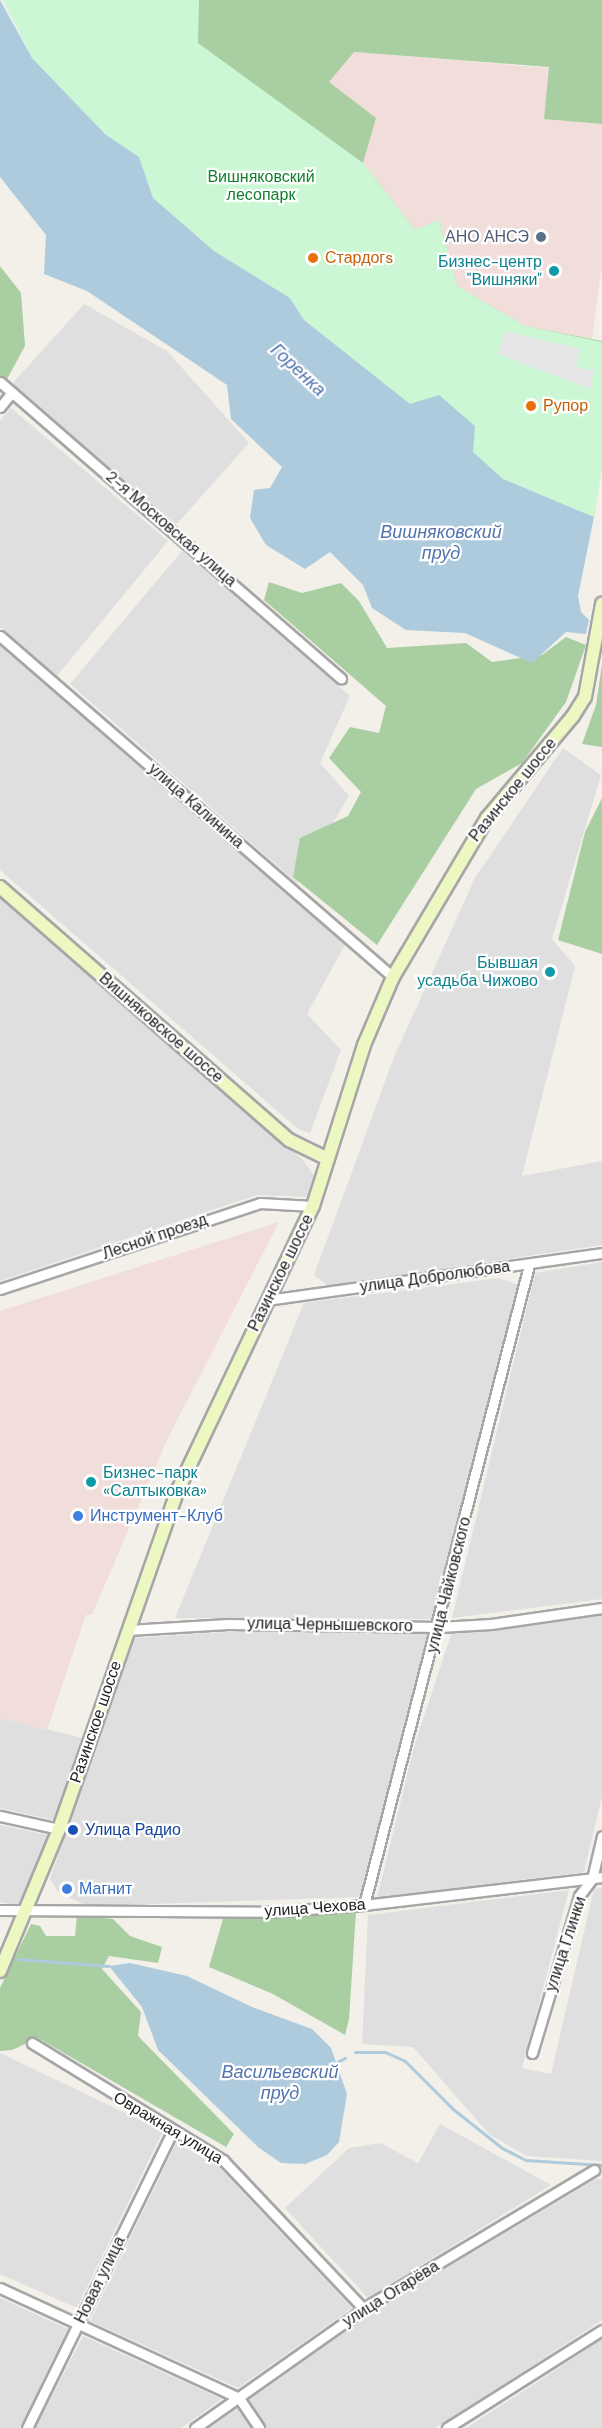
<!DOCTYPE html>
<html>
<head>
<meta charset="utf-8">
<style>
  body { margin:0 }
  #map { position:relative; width:602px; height:2428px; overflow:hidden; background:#f2f0e9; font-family:"DM Sans",sans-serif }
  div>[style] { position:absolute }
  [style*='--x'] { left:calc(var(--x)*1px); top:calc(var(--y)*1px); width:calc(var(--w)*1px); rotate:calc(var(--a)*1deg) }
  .residential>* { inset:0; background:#e0dfdf }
  .commercial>* { inset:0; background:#f1deda }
  .forest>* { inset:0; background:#a8cea1 }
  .park>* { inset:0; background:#cbf7d4 }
  .parking>* { inset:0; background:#e6e6e6 }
  .water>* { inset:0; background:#adcbdc }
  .stream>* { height:3px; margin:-1.5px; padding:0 1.5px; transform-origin:1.5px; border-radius:1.5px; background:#adcbdc }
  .roads { filter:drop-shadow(2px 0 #a6a6a6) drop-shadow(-2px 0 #a6a6a6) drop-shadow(0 2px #a6a6a6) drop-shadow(0 -2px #a6a6a6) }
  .street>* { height:9px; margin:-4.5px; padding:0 4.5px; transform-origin:4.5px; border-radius:4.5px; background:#fff }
  .secondary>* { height:12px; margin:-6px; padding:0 6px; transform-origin:6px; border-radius:6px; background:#edf7c2 }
  .dots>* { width:16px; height:16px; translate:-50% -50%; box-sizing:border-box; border:3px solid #fff; border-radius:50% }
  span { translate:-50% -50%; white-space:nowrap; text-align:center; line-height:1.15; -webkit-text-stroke:4.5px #fff; paint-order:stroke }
  .park-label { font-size:16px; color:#127e2a }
  .service-label { font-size:16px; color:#4e5e75 }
  .right { translate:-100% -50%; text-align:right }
  .food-label { font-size:16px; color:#c56008 }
  .left { translate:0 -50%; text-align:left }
  .culture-label { font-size:16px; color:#0d838f }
  .street-label { font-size:16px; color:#222 }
  .shop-label { font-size:16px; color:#366cbe }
  .transit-label { font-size:16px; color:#164399 }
  .water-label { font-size:18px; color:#5273ae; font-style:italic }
</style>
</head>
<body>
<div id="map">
  <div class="residential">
    <div style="clip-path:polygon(84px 304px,167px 351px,249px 443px,175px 526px,12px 384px)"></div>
    <div style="clip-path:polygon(11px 408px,168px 541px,56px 677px,0 627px,0 421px)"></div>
    <div style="clip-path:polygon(182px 551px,350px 696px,320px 763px,349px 796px,297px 883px,70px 684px)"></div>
    <div style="clip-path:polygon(0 645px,346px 943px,307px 1014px,341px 1050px,310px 1133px,298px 1129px,0 870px)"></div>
    <div style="clip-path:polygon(563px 748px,601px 775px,552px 939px,575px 966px,522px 1176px,602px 1161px,602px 1245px,328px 1286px,314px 1275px,394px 1057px,475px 878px)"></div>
    <div style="clip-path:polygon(0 898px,304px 1161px,315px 1177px,308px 1197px,257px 1195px,0 1281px)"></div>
    <div style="clip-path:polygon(602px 1262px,602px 1599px,452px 1618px,535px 1273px)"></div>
    <div style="clip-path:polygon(499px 1278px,518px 1285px,435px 1619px,175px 1618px,304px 1303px)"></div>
    <div style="clip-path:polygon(602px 1615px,602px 1796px,584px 1872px,377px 1898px,415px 1743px,452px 1632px)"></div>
    <div style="clip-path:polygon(432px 1631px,361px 1897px,87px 1906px,58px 1892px,50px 1879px,134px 1638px,228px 1632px)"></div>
    <div style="clip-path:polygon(0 1718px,82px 1738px,54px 1820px,0 1808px)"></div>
    <div style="clip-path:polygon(0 1825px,48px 1835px,22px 1906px,0 1902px)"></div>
    <div style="clip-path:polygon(602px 1888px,602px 2161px,527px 2156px,490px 2135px,413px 2047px,362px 2044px,368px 1915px,569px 1890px,522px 2068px,551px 2074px,594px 1889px)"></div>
    <div style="clip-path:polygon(0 2053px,163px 2131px,77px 2308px,0 2274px)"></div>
    <div style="clip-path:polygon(440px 2124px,551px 2185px,368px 2298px,285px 2208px,349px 2148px,380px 2143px,418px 2163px)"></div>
    <div style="clip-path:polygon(176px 2143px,218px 2166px,352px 2308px,238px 2388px,90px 2321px)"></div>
    <div style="clip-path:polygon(596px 2179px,602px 2179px,602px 2320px,521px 2373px,435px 2428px,210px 2428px,376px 2310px)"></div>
    <div style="clip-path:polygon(0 2298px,68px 2329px,20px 2428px,0 2428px)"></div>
    <div style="clip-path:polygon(83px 2336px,222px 2399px,181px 2428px,35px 2428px)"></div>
    <div style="clip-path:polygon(602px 2339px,602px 2428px,466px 2428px,530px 2387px)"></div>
  </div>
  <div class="commercial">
    <div style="clip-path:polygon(354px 52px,549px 68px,544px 119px,602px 124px,602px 264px,592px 339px,525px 326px,457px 286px,439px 220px,415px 230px,363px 163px,328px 82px)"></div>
    <div style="clip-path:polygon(279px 1222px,167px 1440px,92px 1615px,86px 1615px,47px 1730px,0 1718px,0 1311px)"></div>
  </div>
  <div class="forest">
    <div style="clip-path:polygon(3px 0,602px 0,602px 124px,544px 119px,549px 67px,354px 52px,329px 82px,376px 118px,363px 163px,415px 230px,439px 220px,457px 286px,525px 326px,602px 341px,602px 461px,594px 517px)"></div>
    <div style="clip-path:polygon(0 266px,21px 293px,25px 346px,0 392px)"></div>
    <div style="clip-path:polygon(269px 582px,302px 593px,341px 583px,359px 601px,387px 648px,466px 643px,492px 662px,542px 655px,566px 637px,586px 645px,566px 702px,522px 763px,476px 789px,377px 945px,293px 877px,300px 838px,348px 816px,361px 792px,329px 758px,350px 727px,379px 733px,386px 706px,264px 600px)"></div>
    <div style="clip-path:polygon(602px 664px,602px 747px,582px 744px,596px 705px)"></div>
    <div style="clip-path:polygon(602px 798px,602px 954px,558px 940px,585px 832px)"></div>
    <div style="clip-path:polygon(356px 1912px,349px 2019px,345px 2035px,273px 1994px,209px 1967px,223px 1919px)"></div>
    <div style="clip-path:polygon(77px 1915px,113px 1919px,130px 1936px,162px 1947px,158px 1963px,109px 1956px,102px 1969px,141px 2012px,138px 2036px,234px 2134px,226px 2147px,38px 2038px,12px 2050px,0 2051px,0 1988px,31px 1924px,40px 1926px,46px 1936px,75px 1936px)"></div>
  </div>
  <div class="park">
    <div style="clip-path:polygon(3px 0,199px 0,198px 43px,363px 163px,415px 230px,439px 220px,457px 286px,525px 326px,602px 342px,602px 468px,594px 517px,503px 479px,304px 320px,290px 298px,214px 251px,153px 198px,139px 157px,105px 134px,32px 58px)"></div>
  </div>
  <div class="parking">
    <div style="clip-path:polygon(505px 331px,581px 349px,576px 367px,594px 371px,590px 389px,498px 354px)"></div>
  </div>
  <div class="water">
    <div style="clip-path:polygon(0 0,32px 58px,105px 134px,139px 157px,153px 198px,214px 251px,290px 298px,304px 320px,410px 404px,439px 395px,475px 426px,473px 452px,503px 479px,594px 517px,578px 596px,581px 612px,589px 620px,586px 634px,566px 632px,532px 663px,465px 633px,406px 630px,372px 608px,363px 585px,330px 552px,305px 569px,266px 545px,250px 518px,254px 490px,270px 488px,282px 467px,231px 419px,227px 385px,87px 291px,44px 274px,46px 235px,0 177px)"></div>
    <div style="clip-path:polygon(130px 1963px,187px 1976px,252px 2007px,312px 2029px,331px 2048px,347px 2094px,339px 2142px,327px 2155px,305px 2164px,281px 2163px,258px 2147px,158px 2050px,142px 2007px,109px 1966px)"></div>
  </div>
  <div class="stream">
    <div style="--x:18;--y:1959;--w:91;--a:4.4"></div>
    <div style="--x:355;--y:2052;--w:30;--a:0"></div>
    <div style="--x:385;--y:2052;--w:22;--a:24"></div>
    <div style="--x:405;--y:2061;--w:68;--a:45"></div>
    <div style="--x:453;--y:2109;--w:63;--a:38.5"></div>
    <div style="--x:502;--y:2148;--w:27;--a:27"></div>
    <div style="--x:526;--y:2160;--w:76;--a:3.8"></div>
    <div style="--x:337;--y:2062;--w:9;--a:-27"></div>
  </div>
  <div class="roads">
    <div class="street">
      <div style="--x:0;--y:382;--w:452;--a:41"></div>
      <div style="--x:0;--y:407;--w:19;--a:-51"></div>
      <div style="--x:0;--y:636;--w:520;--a:40.95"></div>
      <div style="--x:0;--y:1289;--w:274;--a:-18.3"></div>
      <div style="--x:260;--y:1203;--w:53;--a:3.2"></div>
      <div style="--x:267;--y:1300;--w:338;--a:-8"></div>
      <div style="--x:128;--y:1630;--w:100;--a:-3.4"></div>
      <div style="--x:228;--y:1624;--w:211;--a:0.8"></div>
      <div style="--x:439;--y:1627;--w:52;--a:-3.3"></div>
      <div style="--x:491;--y:1624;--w:112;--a:-8.2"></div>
      <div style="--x:0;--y:1816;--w:60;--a:12.4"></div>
      <div style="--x:364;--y:1905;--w:661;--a:-75.54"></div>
      <div style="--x:0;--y:1910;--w:267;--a:0.4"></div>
      <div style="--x:267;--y:1912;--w:97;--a:-4.1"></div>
      <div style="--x:364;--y:1905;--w:240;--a:-6.7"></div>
      <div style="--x:32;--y:2043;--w:224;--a:31.5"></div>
      <div style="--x:223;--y:2160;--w:205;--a:46.6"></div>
      <div style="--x:532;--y:2053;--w:164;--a:-73.3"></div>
      <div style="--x:579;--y:1896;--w:21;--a:-53"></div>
      <div style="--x:592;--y:1879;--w:44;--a:-76.9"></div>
      <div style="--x:0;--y:2288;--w:263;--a:24.7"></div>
      <div style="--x:239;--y:2398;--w:36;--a:56"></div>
      <div style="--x:27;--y:2428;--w:330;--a:-63.9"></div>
      <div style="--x:195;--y:2428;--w:217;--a:-35.2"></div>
      <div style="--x:372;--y:2303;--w:259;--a:-30.9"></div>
      <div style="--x:447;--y:2428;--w:183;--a:-32.3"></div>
    </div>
    <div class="secondary">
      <div style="--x:0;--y:887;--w:384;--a:41.2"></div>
      <div style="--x:289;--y:1140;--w:43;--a:26"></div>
      <div style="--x:0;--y:1971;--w:154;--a:-67.4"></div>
      <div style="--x:59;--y:1829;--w:359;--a:-70.7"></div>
      <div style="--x:178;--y:1490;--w:314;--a:-64.6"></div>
      <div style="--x:313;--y:1206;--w:169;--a:-72.4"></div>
      <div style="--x:364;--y:1045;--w:74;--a:-66.9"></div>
      <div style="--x:393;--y:977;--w:185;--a:-59.4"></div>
      <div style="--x:487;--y:818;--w:133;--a:-49.9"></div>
      <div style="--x:573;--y:716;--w:22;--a:-58"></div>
      <div style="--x:585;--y:697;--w:95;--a:-79.6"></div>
    </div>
  </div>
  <div class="dots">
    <div style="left:541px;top:237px;background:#5c6f8a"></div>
    <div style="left:313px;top:258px;background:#e8710a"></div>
    <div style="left:554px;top:271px;background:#0f9aa8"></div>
    <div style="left:531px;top:406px;background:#e8710a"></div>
    <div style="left:550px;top:972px;background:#0f9aa8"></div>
    <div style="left:91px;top:1482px;background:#0f9aa8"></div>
    <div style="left:78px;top:1516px;background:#3f7fe0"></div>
    <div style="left:73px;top:1830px;background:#1a4fb4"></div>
    <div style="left:67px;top:1889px;background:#3f7fe0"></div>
  </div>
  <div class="park-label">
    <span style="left:261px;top:186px">Вишняковский<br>лесопарк</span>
  </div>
  <div class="service-label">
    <span class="right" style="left:529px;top:237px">АНО АНСЭ</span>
  </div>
  <div class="food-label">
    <span class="left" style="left:325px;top:258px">Стардогs</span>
    <span class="left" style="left:543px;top:406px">Рупор</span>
  </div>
  <div class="culture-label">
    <span class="right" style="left:542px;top:271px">Бизнес-центр<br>"Вишняки"</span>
    <span class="right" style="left:538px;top:972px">Бывшая<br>усадьба Чижово</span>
    <span class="left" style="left:103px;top:1482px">Бизнес-парк<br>«Салтыковка»</span>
  </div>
  <div class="street-label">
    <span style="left:171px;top:529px;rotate:41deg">2-я Московская улица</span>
    <span style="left:513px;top:790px;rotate:-51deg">Разинское шоссе</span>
    <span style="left:196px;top:806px;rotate:41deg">улица Калинина</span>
    <span style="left:161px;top:1028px;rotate:41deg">Вишняковское шоссе</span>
    <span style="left:155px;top:1237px;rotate:-19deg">Лесной проезд</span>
    <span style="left:281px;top:1273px;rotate:-64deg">Разинское шоссе</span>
    <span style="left:435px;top:1277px;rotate:-8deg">улица Добролюбова</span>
    <span style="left:449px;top:1585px;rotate:-76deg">улица Чайковского</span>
    <span style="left:330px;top:1625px;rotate:1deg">улица Чернышевского</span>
    <span style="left:96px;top:1722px;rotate:-71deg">Разинское шоссе</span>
    <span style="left:315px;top:1908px;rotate:-4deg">улица Чехова</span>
    <span style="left:566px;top:1944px;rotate:-72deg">улица Глинки</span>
    <span style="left:168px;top:2128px;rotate:31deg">Овражная улица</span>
    <span style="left:100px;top:2280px;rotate:-64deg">Новая улица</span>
    <span style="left:391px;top:2294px;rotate:-32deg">улица Огарёва</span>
  </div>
  <div class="shop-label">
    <span class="left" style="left:90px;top:1516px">Инструмент-Клуб</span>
    <span class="left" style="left:79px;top:1889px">Магнит</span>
  </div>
  <div class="transit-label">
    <span class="left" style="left:85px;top:1830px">Улица Радио</span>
  </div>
  <div class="water-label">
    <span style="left:298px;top:370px;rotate:43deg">Горенка</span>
    <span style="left:441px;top:543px">Вишняковский<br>пруд</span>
    <span style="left:280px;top:2083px">Васильевский<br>пруд</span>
  </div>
</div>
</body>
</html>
